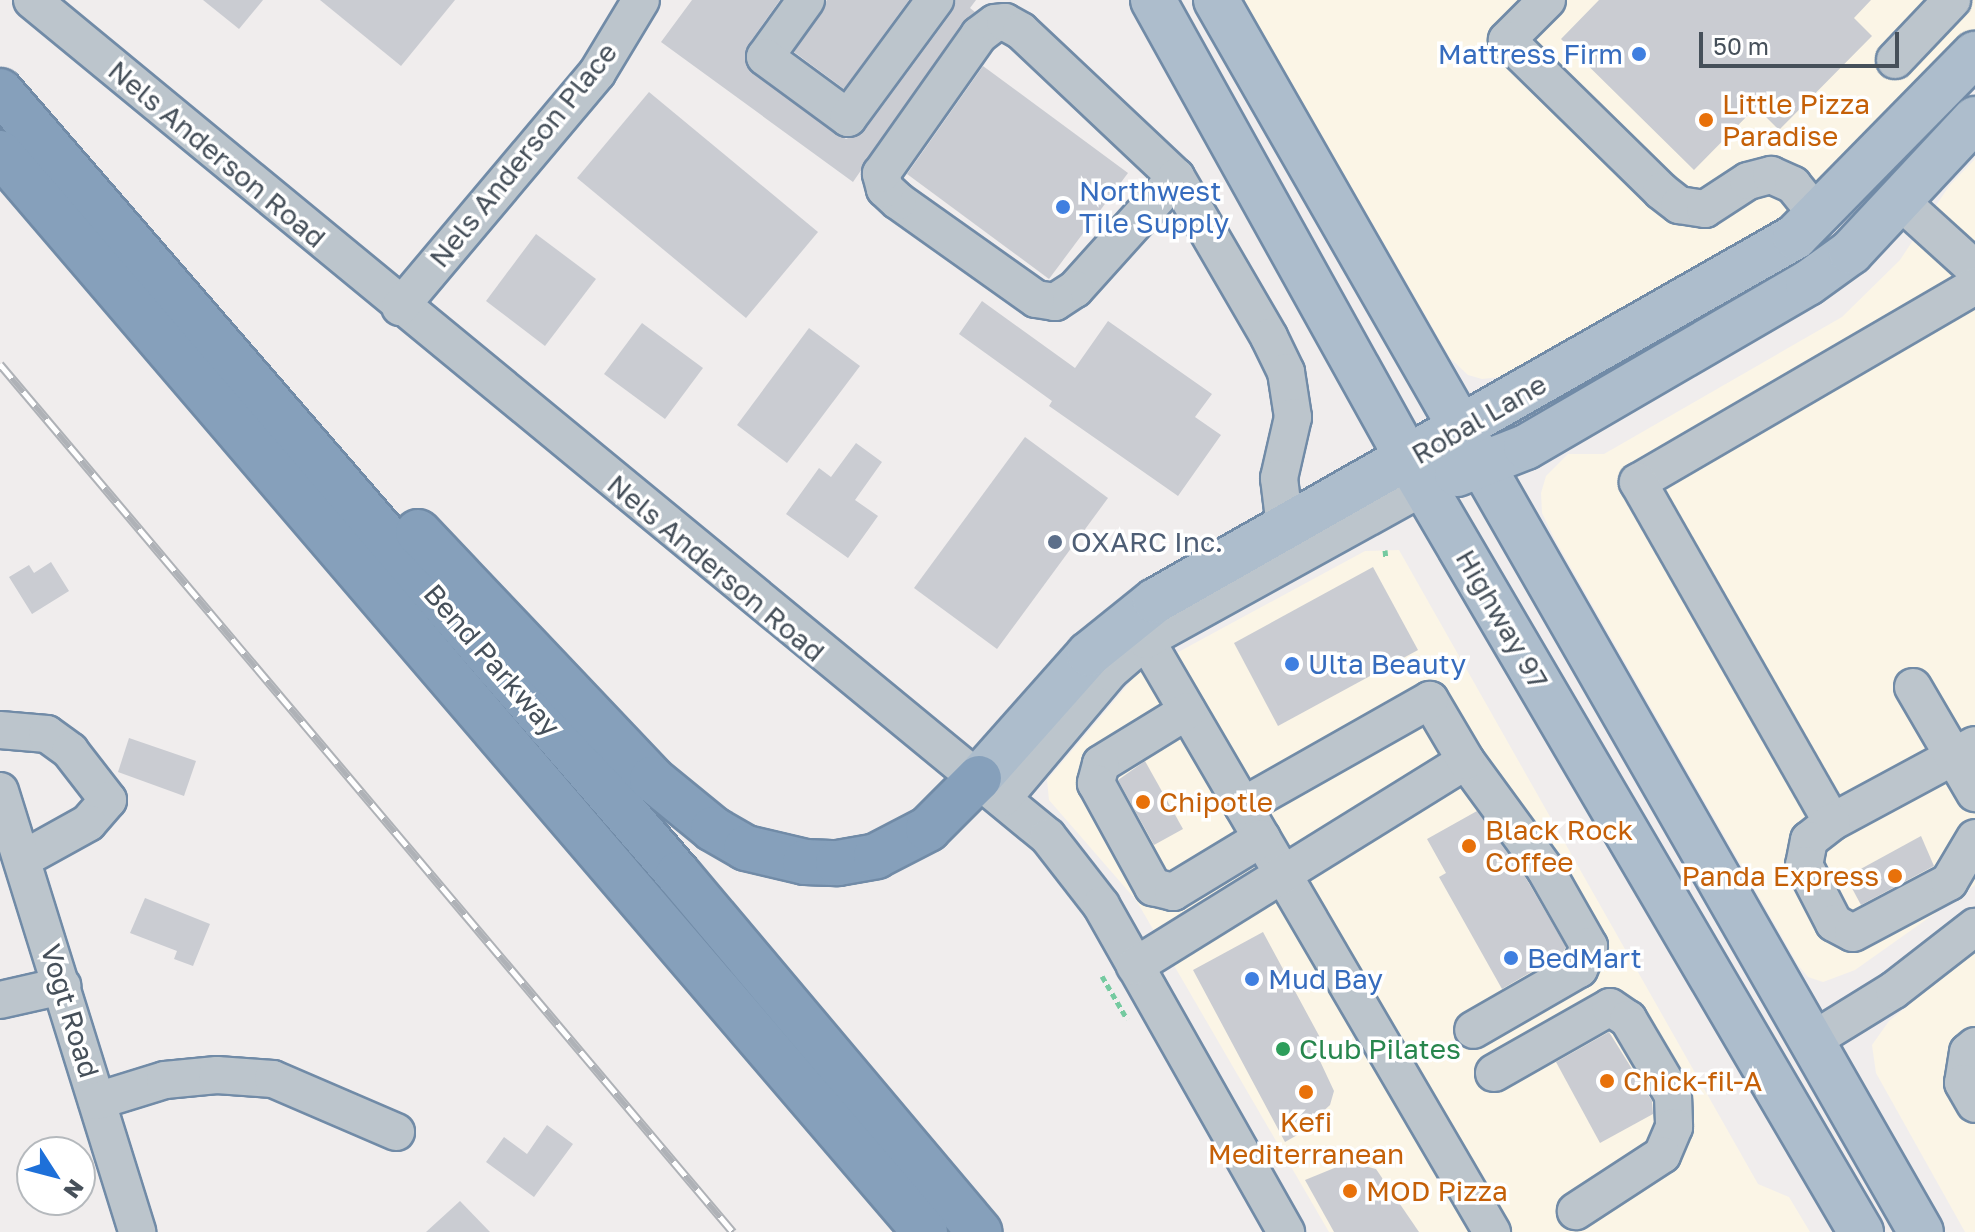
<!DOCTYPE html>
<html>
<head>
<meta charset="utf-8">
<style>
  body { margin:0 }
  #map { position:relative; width:1975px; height:1232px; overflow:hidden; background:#f0eded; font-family:"Golos Text",sans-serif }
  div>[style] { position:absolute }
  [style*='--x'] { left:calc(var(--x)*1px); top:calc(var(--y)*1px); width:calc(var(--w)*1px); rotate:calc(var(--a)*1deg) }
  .commercial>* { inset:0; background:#fbf5e6 }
  .building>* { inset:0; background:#caccd2 }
  .path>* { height:5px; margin-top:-2.5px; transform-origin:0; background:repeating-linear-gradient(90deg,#75caa0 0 6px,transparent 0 10px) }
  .roads { filter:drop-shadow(2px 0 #718ba7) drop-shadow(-2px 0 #718ba7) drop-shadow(0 2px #718ba7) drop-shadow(0 -2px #718ba7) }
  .minor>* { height:36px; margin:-18px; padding:0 18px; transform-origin:18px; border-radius:18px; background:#bcc5cc }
  .major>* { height:44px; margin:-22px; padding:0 22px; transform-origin:22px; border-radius:22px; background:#adbdcc }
  .highway>* { height:44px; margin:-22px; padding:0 22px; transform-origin:22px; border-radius:22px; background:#86a0bb }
  .rail>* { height:9px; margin-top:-4.5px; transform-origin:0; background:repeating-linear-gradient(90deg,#fff 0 18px,#afb2b7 0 36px); box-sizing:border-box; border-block:2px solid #afb2b7 }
  .dots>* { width:22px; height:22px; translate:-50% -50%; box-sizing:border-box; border:4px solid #fff; border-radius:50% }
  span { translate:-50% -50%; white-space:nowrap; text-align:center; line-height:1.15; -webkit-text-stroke:7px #fff; paint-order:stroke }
  .shop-label { font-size:28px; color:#366cbe }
  .right { translate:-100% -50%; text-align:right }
  .left { translate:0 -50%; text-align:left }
  .food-label { font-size:28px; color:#c56008 }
  .street-label { font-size:28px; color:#46505a }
  .service-label { font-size:28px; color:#4e5e75 }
  .leisure-label { font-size:28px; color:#27864d }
  .north { position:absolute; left:16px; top:1136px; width:80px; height:80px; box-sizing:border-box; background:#fff; border:2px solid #b5b9bd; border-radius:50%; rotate:126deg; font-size:22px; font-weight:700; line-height:32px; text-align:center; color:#46505a }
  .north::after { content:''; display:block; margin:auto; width:28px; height:36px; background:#1e70d9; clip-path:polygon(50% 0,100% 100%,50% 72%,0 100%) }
  .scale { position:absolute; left:1699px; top:32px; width:200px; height:36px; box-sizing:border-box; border:4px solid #46505a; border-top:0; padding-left:10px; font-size:24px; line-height:28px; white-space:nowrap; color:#46505a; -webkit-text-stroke:6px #fff; paint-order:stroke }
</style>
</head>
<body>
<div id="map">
  <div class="commercial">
    <div style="clip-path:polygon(1244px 0,1975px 0,1975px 33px,1841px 169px,1785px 214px,1656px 292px,1500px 377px,1482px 379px,1468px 375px,1450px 358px)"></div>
    <div style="clip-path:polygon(1975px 159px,1975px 885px,1855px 970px,1823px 982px,1808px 977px,1798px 965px,1554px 538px,1542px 513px,1541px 493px,1546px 476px,1568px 454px,1604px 454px,1842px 317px,1900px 260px,1949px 186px)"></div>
    <div style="clip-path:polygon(1399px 550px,1758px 1184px,1789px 1197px,1810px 1232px,1329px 1232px,1136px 900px,1049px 800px,1047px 780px,1136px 675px,1365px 551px)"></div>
    <div style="clip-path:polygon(1975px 951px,1975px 1232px,1965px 1232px,1876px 1073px,1872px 1045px,1889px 1021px)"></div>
  </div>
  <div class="building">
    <div style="clip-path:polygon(203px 0,263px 0,239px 29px)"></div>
    <div style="clip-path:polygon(320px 0,455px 0,401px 66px)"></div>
    <div style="clip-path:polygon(692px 0,780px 0,748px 45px,746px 66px,846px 139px,865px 130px,952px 12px,956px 0,976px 0,970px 8px,975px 12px,962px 23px,853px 182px,661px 42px)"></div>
    <div style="clip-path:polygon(827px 0,909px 0,844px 89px,794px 52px)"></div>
    <div style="clip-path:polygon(1599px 0,1871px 0,1854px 18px,1872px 36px,1779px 130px,1756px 107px,1694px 170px,1561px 39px)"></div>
    <div style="clip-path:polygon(983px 66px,1128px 173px,1049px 279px,907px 174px)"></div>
    <div style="clip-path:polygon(649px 92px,818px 232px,746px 318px,577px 178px)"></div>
    <div style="clip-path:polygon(536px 234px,596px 279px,545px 346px,486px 301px)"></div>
    <div style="clip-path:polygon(982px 301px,1075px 368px,1108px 321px,1212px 394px,1195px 417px,1221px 435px,1178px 496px,1049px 406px,1052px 401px,959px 334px)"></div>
    <div style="clip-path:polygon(642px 323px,703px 368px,665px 419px,604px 374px)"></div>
    <div style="clip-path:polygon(809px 328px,860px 366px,787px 463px,737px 425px)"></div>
    <div style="clip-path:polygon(1025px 437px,1108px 498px,997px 649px,914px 588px)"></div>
    <div style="clip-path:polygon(856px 443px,882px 462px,855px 500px,878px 516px,848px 558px,786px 514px,819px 468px,831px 477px)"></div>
    <div style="clip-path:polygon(51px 562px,69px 591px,32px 614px,9px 577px,29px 565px,34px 573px)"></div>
    <div style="clip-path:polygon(1373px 567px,1418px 650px,1278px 726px,1234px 643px)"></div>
    <div style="clip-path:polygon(129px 738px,196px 761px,184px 796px,118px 772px)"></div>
    <div style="clip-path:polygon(1145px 761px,1183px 829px,1154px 845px,1118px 780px)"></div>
    <div style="clip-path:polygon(1477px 811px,1527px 880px,1566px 947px,1562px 954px,1502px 989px,1439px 877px,1446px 873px,1427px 839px)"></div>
    <div style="clip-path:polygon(1921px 836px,1934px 866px,1861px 905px,1846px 877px)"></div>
    <div style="clip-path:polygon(145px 898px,210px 924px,193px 966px,174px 959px,177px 951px,130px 933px)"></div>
    <div style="clip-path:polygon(1263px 932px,1330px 1056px,1320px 1061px,1334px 1091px,1330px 1105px,1317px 1117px,1320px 1122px,1285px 1142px,1193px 970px)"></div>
    <div style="clip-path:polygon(1609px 1032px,1652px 1101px,1653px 1114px,1600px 1143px,1556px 1062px)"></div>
    <div style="clip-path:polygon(547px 1125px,573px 1144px,534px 1197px,486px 1162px,504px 1137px,527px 1154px)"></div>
    <div style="clip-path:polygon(1349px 1162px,1376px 1169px,1419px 1232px,1334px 1232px,1305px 1180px)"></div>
    <div style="clip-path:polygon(460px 1201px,490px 1232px,426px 1232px)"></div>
  </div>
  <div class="path">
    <div style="--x:1385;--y:550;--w:9;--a:84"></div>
    <div style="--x:1102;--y:976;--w:50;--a:59.8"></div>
  </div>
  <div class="roads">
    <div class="minor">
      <div style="--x:32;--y:0;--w:1316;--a:39.48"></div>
      <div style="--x:1048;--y:837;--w:86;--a:52.1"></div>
      <div style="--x:1101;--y:905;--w:376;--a:60.5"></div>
      <div style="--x:806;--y:0;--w:70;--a:125.7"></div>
      <div style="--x:765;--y:57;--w:103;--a:36.3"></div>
      <div style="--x:848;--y:118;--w:147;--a:-53.6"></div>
      <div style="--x:1547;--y:0;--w:57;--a:135"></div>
      <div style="--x:1507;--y:40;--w:216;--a:44.4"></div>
      <div style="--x:1661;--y:191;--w:23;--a:38"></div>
      <div style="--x:1679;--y:205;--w:26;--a:9"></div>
      <div style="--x:1705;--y:209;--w:51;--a:-33.1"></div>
      <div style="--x:1748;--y:181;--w:24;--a:-15"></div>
      <div style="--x:1771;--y:175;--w:24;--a:24"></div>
      <div style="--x:1793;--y:185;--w:41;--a:50.9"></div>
      <div style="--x:1895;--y:60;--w:83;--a:-46.5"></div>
      <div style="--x:1176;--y:177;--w:151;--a:132"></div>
      <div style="--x:1075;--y:289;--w:24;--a:147"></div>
      <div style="--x:1055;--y:302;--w:19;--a:-171"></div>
      <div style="--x:1036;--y:299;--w:169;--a:-144.6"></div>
      <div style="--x:898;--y:201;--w:18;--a:-137"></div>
      <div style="--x:885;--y:189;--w:16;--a:-105"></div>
      <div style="--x:881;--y:174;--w:170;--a:-54.8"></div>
      <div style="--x:979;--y:35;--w:20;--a:-37"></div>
      <div style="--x:995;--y:23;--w:10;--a:-6"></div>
      <div style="--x:1005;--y:22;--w:18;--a:29"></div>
      <div style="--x:1021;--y:31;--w:213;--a:43.3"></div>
      <div style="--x:1176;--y:177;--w:185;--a:59.8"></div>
      <div style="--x:1269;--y:337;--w:39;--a:64"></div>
      <div style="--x:1286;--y:372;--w:46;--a:81.2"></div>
      <div style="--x:1293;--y:417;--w:63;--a:102.9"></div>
      <div style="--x:1279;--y:478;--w:49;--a:83"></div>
      <div style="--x:1900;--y:201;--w:101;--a:42.2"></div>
      <div style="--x:1975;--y:286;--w:390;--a:149.8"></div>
      <div style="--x:1638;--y:482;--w:391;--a:60.3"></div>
      <div style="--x:1832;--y:822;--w:162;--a:-28.3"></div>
      <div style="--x:400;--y:307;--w:306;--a:-49.9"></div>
      <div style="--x:597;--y:73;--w:85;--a:-58.9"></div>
      <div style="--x:1146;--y:640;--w:686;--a:59.7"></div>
      <div style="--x:1913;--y:687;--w:123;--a:59.7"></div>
      <div style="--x:1187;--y:711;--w:101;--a:148.4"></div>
      <div style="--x:1101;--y:764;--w:20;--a:105"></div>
      <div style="--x:1096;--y:783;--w:119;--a:61.3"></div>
      <div style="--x:1153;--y:887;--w:21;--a:14"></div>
      <div style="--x:1173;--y:892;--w:104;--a:-31.2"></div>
      <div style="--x:0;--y:730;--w:47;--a:4.9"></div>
      <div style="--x:47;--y:734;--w:29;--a:36"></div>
      <div style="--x:70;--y:751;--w:62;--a:52.2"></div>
      <div style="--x:108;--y:800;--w:30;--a:131"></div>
      <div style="--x:88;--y:823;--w:74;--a:151"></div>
      <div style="--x:1466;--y:761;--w:134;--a:53.8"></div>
      <div style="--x:1545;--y:869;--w:89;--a:60.3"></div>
      <div style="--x:1589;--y:946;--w:25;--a:113"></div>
      <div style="--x:1579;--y:969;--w:122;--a:150.1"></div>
      <div style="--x:0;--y:791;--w:462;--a:72.7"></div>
      <div style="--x:1003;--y:798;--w:165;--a:-49.9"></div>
      <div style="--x:1109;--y:672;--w:49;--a:-40.9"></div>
      <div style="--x:1146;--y:640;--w:319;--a:-28.9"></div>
      <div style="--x:1832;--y:822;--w:29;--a:142"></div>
      <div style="--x:1809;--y:840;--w:25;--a:101"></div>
      <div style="--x:1804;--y:865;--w:65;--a:62.7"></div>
      <div style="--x:1834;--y:923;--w:21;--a:28"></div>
      <div style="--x:1853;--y:933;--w:109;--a:-28"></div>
      <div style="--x:1949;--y:882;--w:51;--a:-59.4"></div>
      <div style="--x:1135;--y:966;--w:389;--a:-31.8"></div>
      <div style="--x:1466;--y:761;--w:71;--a:-120.5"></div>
      <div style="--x:1430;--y:700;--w:215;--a:150.5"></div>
      <div style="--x:0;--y:1000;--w:64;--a:-12.7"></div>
      <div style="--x:1813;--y:1040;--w:95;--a:-31.7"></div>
      <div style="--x:1894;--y:990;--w:103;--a:-37.9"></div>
      <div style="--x:1975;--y:1046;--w:9;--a:139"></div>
      <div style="--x:1968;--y:1052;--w:31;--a:99"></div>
      <div style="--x:1963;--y:1083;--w:24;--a:60"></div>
      <div style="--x:1494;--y:1073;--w:133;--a:-29.6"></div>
      <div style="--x:1610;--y:1007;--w:22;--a:34"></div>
      <div style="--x:1628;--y:1019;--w:88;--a:59.4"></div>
      <div style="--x:1673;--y:1095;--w:32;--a:88"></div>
      <div style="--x:1674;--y:1127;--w:30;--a:113"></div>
      <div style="--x:1662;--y:1155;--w:103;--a:146.9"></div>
      <div style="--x:97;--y:1101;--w:71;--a:-17.2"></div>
      <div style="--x:165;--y:1080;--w:52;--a:-5.5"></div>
      <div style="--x:217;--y:1075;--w:56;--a:4.1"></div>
      <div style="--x:273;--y:1079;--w:134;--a:23.3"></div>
    </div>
    <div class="major">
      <div style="--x:1153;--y:0;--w:525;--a:60.95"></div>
      <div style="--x:1408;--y:459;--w:896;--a:59.63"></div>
      <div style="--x:1216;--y:0;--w:1419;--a:60.22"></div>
      <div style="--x:1457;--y:474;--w:74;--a:-21.4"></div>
      <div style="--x:1526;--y:447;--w:326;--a:-30.2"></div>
      <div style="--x:1808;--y:283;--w:53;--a:-35.8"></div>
      <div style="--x:1851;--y:252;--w:182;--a:-47"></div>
      <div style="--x:979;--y:778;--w:166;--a:-48.4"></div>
      <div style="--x:1089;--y:654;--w:85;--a:-38.8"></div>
      <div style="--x:1155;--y:601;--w:736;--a:-29.63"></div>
      <div style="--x:1795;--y:237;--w:257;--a:-45.5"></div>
    </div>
    <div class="highway">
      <div style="--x:0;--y:91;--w:1036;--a:49.11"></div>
      <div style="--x:678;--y:874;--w:468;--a:49.9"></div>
      <div style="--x:0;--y:153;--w:1421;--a:49.39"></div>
      <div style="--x:418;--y:532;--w:340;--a:46.5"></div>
      <div style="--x:652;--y:779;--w:79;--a:39.3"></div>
      <div style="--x:713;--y:829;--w:38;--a:30"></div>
      <div style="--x:746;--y:848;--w:61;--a:13.3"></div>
      <div style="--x:805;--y:862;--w:33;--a:2"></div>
      <div style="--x:838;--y:863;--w:39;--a:-10"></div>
      <div style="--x:876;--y:856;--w:59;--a:-27.4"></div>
      <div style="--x:928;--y:829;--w:72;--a:-45"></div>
    </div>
  </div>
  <div class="rail">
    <div style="--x:0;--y:364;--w:1136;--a:49.82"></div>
  </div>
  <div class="dots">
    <div style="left:1639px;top:54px;background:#3f7fe0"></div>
    <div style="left:1706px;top:120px;background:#e8710a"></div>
    <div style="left:1063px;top:207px;background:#3f7fe0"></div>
    <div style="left:1055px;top:542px;background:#5c6f8a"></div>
    <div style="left:1292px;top:664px;background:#3f7fe0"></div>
    <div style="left:1143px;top:802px;background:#e8710a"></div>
    <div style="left:1469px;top:846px;background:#e8710a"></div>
    <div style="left:1895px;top:876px;background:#e8710a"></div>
    <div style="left:1511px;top:958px;background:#3f7fe0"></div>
    <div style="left:1252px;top:979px;background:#3f7fe0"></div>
    <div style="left:1283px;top:1049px;background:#2e9e5b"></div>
    <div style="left:1607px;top:1081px;background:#e8710a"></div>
    <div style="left:1306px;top:1092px;background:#e8710a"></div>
    <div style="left:1350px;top:1191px;background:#e8710a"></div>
  </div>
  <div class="shop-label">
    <span class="right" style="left:1623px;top:54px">Mattress Firm</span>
    <span class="left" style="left:1079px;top:207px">Northwest<br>Tile Supply</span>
    <span class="left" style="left:1308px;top:664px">Ulta Beauty</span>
    <span class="left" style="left:1527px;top:958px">BedMart</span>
    <span class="left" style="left:1268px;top:979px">Mud Bay</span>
  </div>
  <div class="food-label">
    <span class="left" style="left:1722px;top:120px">Little Pizza<br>Paradise</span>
    <span class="left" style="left:1159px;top:802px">Chipotle</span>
    <span class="left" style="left:1485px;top:846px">Black Rock<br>Coffee</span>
    <span class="right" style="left:1879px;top:876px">Panda Express</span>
    <span class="left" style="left:1623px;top:1081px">Chick-fil-A</span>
    <span style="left:1306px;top:1138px">Kefi<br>Mediterranean</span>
    <span class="left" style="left:1366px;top:1191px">MOD Pizza</span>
  </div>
  <div class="street-label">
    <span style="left:217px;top:154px;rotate:40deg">Nels Anderson Road</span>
    <span style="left:523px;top:155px;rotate:-51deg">Nels Anderson Place</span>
    <span style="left:1479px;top:419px;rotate:-30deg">Robal Lane</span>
    <span style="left:716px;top:568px;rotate:40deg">Nels Anderson Road</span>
    <span style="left:1502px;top:619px;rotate:60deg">Highway 97</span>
    <span style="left:492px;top:660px;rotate:49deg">Bend Parkway</span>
    <span style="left:70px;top:1011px;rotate:73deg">Vogt Road</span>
  </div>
  <div class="service-label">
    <span class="left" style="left:1071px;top:542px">OXARC Inc.</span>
  </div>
  <div class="leisure-label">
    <span class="left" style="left:1299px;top:1049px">Club Pilates</span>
  </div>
  <div class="north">N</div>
  <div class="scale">50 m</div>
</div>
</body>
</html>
